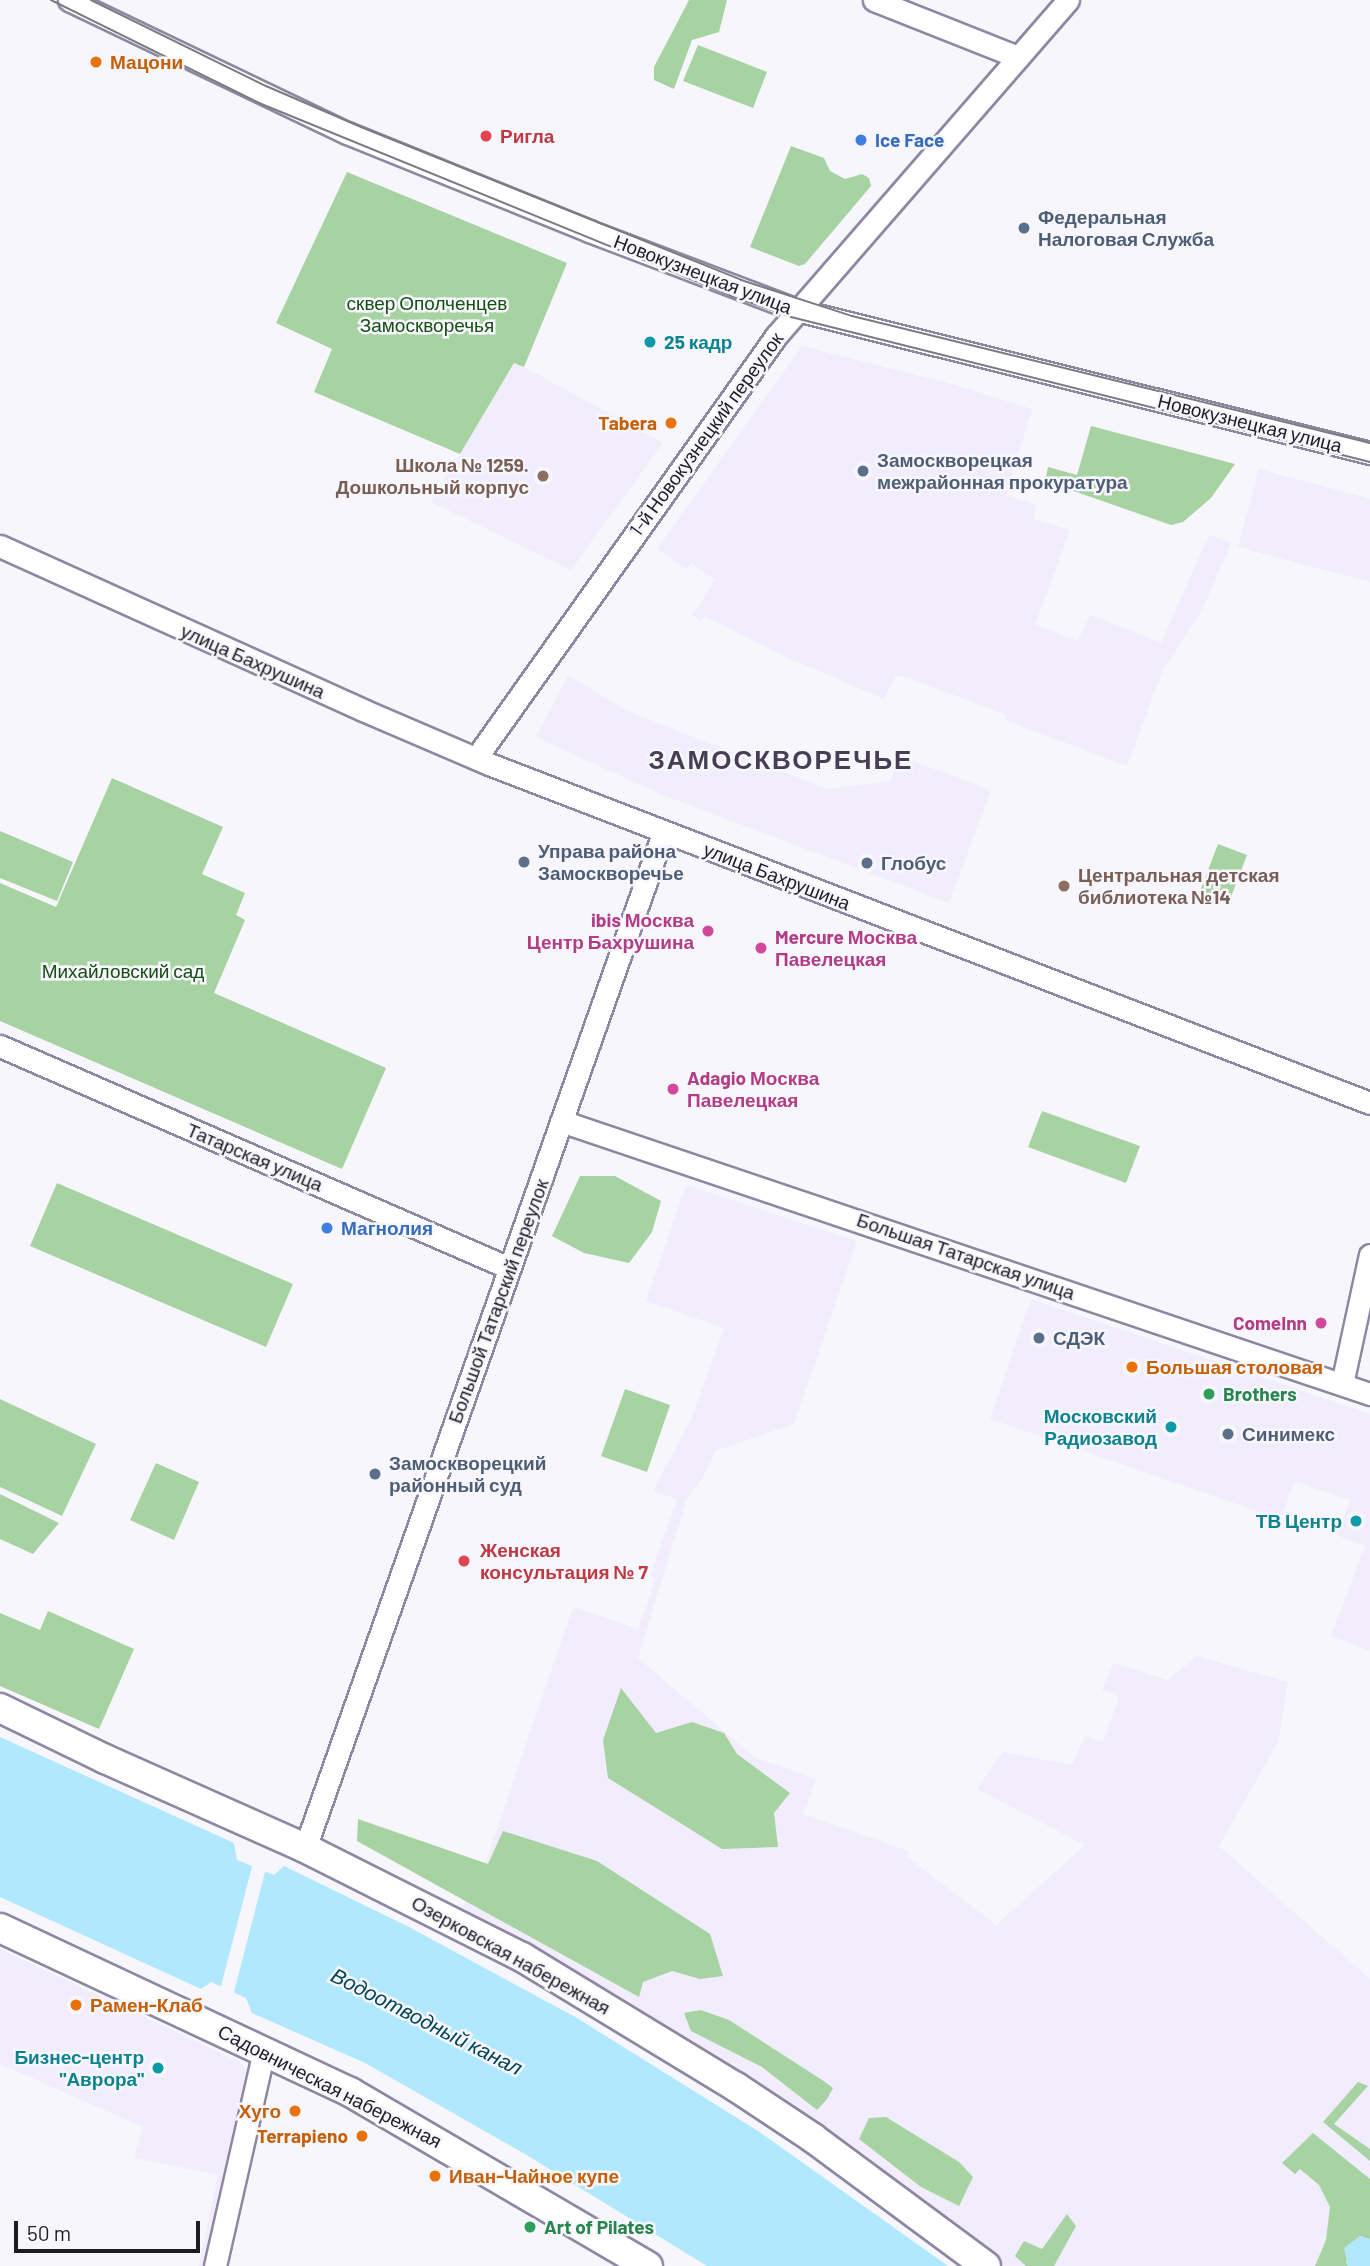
<!DOCTYPE html>
<html>
<head>
<meta charset="utf-8">
<style>
  body { margin:0 }
  #map { position:relative; width:1370px; height:2266px; overflow:hidden; background:#f7f6fc; font-family:Barlow,sans-serif }
  div>[style] { position:absolute }
  [style*='--x'] { left:calc(var(--x)*1px); top:calc(var(--y)*1px); width:calc(var(--w)*1px); rotate:calc(var(--a)*1deg) }
  .built>* { inset:0; background:#f1edfc }
  .green>* { inset:0; background:#a7d2a2 }
  .water>* { inset:0; background:#b0e9fe }
  .pier>* { inset:0; background:#f7f6fc }
  .roads { filter:drop-shadow(2px 0 #8f87a2) drop-shadow(-2px 0 #8f87a2) drop-shadow(0 2px #8f87a2) drop-shadow(0 -2px #8f87a2) }
  .street>* { height:21px; margin:-10.5px; padding:0 10.5px; transform-origin:10.5px; border-radius:10.5px; background:#fff }
  .secondary>* { height:28px; margin:-14px; padding:0 14px; transform-origin:14px; border-radius:14px; background:#fff }
  .tram>* { height:2px; margin:-1px; padding:0 1px; transform-origin:1px; border-radius:1px; background:#7c7a82 }
  .dots>* { width:19px; height:19px; translate:-50% -50%; box-sizing:border-box; border:4px solid #f7f6fc; border-radius:50% }
  span { translate:-50% -50%; white-space:nowrap; text-align:center; line-height:1.15; -webkit-text-stroke:5px #f7f6fc; paint-order:stroke }
  .food-label { font-size:19px; color:#c56008; font-weight:700 }
  .left { translate:0 -50%; text-align:left }
  .right { translate:-100% -50%; text-align:right }
  .health-label { font-size:19px; color:#be3a42; font-weight:700 }
  .shop-label { font-size:19px; color:#366cbe; font-weight:700 }
  .service-label { font-size:19px; color:#4e5e75; font-weight:700 }
  .street-label { font-size:19px; color:#1f1c26 }
  .park-label { font-size:19px; color:#155013 }
  .culture-label { font-size:19px; color:#0d838f; font-weight:700 }
  .education-label { font-size:19px; color:#785e54; font-weight:700 }
  .hotel-label { font-size:19px; color:#b23c85; font-weight:700 }
  .leisure-label { font-size:19px; color:#27864d; font-weight:700 }
  .water-label { font-size:21px; color:#024557; font-style:italic }
  .district-label { font-size:26px; color:#453e55; font-weight:700; letter-spacing:2px }
  .scale { position:absolute; left:14px; top:2221px; width:186px; height:32px; box-sizing:border-box; border:4px solid #1f1c26; border-top:0; padding-left:9px; font-size:21px; line-height:24px; white-space:nowrap; color:#1f1c26; -webkit-text-stroke:5px #f7f6fc; paint-order:stroke }
</style>
</head>
<body>
<div id="map">
  <div class="built">
    <div style="clip-path:polygon(802px 346px,952px 384px,1032px 409px,1006px 495px,1036px 505px,1033px 519px,1070px 530px,1035px 625px,1078px 641px,1090px 615px,1161px 643px,1209px 535px,1231px 543px,1202px 610px,1162px 672px,1127px 766px,1005px 720px,1006px 715px,909px 678px,896px 676px,884px 699px,784px 656px,705px 616px,700px 621px,693px 614px,715px 580px,691px 563px,686px 569px,657px 549px)"></div>
    <div style="clip-path:polygon(515px 362px,663px 443px,571px 570px,431px 502px)"></div>
    <div style="clip-path:polygon(1259px 469px,1370px 499px,1370px 582px,1238px 547px)"></div>
    <div style="clip-path:polygon(568px 675px,623px 709px,826px 789px,890px 781px,899px 756px,991px 790px,949px 903px,660px 794px,536px 737px)"></div>
    <div style="clip-path:polygon(686px 1185px,857px 1241px,794px 1424px,715px 1451px,702px 1479px,687px 1498px,638px 1658px,754px 1757px,816px 1779px,803px 1814px,909px 1851px,906px 1856px,996px 1925px,1085px 1845px,977px 1789px,1003px 1752px,1072px 1765px,1085px 1736px,1103px 1742px,1119px 1697px,1102px 1690px,1113px 1663px,1168px 1680px,1197px 1656px,1288px 1682px,1278px 1742px,1219px 1846px,1370px 1979px,1370px 2266px,999px 2266px,957px 2234px,958px 2224px,842px 2142px,621px 2005px,617px 1997px,462px 1909px,487px 1858px,573px 1607px,638px 1629px,656px 1578px,650px 1576px,677px 1499px,653px 1491px,692px 1418px,724px 1328px,646px 1301px)"></div>
    <div style="clip-path:polygon(1031px 1299px,1370px 1414px,1370px 1651px,1331px 1636px,1365px 1546px,1337px 1535px,1350px 1500px,1294px 1481px,1281px 1519px,990px 1419px)"></div>
    <div style="clip-path:polygon(0 1949px,240px 2062px,248px 2072px,204px 2266px,199px 2266px,218px 2175px,134px 2158px,143px 2127px,0 2064px)"></div>
  </div>
  <div class="green">
    <div style="clip-path:polygon(689px 0,727px 0,719px 32px,692px 40px,674px 89px,654px 80px,654px 67px)"></div>
    <div style="clip-path:polygon(698px 45px,767px 72px,753px 108px,683px 81px)"></div>
    <div style="clip-path:polygon(791px 146px,824px 158px,830px 171px,845px 179px,862px 174px,869px 178px,871px 186px,805px 264px,799px 266px,750px 247px)"></div>
    <div style="clip-path:polygon(347px 172px,567px 263px,524px 367px,514px 363px,460px 454px,314px 392px,332px 349px,276px 323px)"></div>
    <div style="clip-path:polygon(1091px 426px,1235px 464px,1211px 498px,1183px 522px,1171px 525px,1045px 481px,1048px 467px,1077px 475px)"></div>
    <div style="clip-path:polygon(112px 778px,223px 827px,202px 874px,245px 893px,236px 915px,245px 920px,214px 993px,386px 1068px,342px 1169px,0 1021px,0 883px,56px 907px)"></div>
    <div style="clip-path:polygon(0 831px,73px 862px,57px 901px,0 878px)"></div>
    <div style="clip-path:polygon(1218px 844px,1247px 855px,1229px 902px,1200px 891px)"></div>
    <div style="clip-path:polygon(1042px 1111px,1140px 1146px,1126px 1183px,1028px 1147px)"></div>
    <div style="clip-path:polygon(580px 1176px,615px 1176px,661px 1201px,652px 1232px,629px 1263px,584px 1253px,552px 1236px)"></div>
    <div style="clip-path:polygon(57px 1183px,293px 1284px,266px 1347px,30px 1246px)"></div>
    <div style="clip-path:polygon(625px 1389px,670px 1405px,647px 1472px,601px 1456px)"></div>
    <div style="clip-path:polygon(0 1399px,96px 1444px,62px 1516px,0 1487px)"></div>
    <div style="clip-path:polygon(156px 1463px,199px 1482px,174px 1540px,130px 1520px)"></div>
    <div style="clip-path:polygon(0 1494px,59px 1523px,33px 1554px,0 1539px)"></div>
    <div style="clip-path:polygon(48px 1611px,134px 1649px,99px 1729px,0 1686px,0 1613px,40px 1630px)"></div>
    <div style="clip-path:polygon(621px 1688px,656px 1733px,692px 1722px,724px 1733px,737px 1754px,790px 1793px,774px 1813px,778px 1847px,722px 1849px,608px 1778px,603px 1740px)"></div>
    <div style="clip-path:polygon(358px 1819px,488px 1864px,503px 1831px,597px 1861px,710px 1934px,723px 1976px,700px 1979px,672px 1971px,643px 1982px,639px 1997px,357px 1841px)"></div>
    <div style="clip-path:polygon(701px 2010px,729px 2020px,822px 2080px,833px 2088px,827px 2099px,817px 2110px,762px 2067px,691px 2031px,684px 2013px)"></div>
    <div style="clip-path:polygon(1358px 2082px,1368px 2086px,1334px 2124px,1370px 2149px,1370px 2161px,1323px 2122px)"></div>
    <div style="clip-path:polygon(886px 2117px,959px 2162px,973px 2177px,959px 2206px,921px 2187px,859px 2139px,869px 2118px)"></div>
    <div style="clip-path:polygon(1313px 2133px,1370px 2179px,1370px 2239px,1360px 2236px,1346px 2262px,1348px 2266px,1315px 2266px,1326px 2240px,1330px 2207px,1319px 2185px,1300px 2169px,1295px 2174px,1282px 2163px)"></div>
    <div style="clip-path:polygon(1067px 2214px,1076px 2226px,1054px 2266px,1026px 2266px,1015px 2256px,1024px 2241px,1042px 2249px)"></div>
  </div>
  <div class="water">
    <div style="clip-path:polygon(0 1737px,234px 1843px,237px 1860px,274px 1875px,284px 1866px,409px 1927px,577px 2018px,758px 2131px,948px 2266px,707px 2266px,525px 2154px,365px 2063px,252px 2013px,246px 1998px,211px 1982px,201px 1989px,0 1897px)"></div>
    <div style="clip-path:polygon(1360px 2236px,1370px 2239px,1370px 2266px,1348px 2266px,1344px 2248px)"></div>
  </div>
  <div class="pier">
    <div style="clip-path:polygon(253px 1863px,266px 1868px,233px 1996px,220px 1990px)"></div>
  </div>
  <div class="roads">
    <div class="street">
      <div style="--x:69;--y:0;--w:308;--a:25.6"></div>
      <div style="--x:347;--y:133;--w:261;--a:22"></div>
      <div style="--x:589;--y:231;--w:222;--a:20.8"></div>
      <div style="--x:797;--y:310;--w:591;--a:14.01"></div>
      <div style="--x:874;--y:0;--w:155;--a:21.6"></div>
      <div style="--x:0;--y:546;--w:398;--a:24.3"></div>
      <div style="--x:363;--y:710;--w:137;--a:23.2"></div>
      <div style="--x:489;--y:764;--w:944;--a:21.05"></div>
      <div style="--x:476;--y:758;--w:518;--a:-54.59"></div>
      <div style="--x:776;--y:336;--w:445;--a:-49"></div>
      <div style="--x:0;--y:1046;--w:555;--a:23.56"></div>
      <div style="--x:561;--y:1121;--w:854;--a:18.65"></div>
      <div style="--x:1342;--y:1384;--w:132;--a:-77.8"></div>
      <div style="--x:305;--y:1848;--w:1076;--a:-70.57"></div>
      <div style="--x:215;--y:2266;--w:221;--a:-77.2"></div>
    </div>
    <div class="secondary">
      <div style="--x:0;--y:1708;--w:117;--a:25.9"></div>
      <div style="--x:105;--y:1759;--w:219;--a:24"></div>
      <div style="--x:305;--y:1848;--w:243;--a:26.7"></div>
      <div style="--x:522;--y:1957;--w:250;--a:31.3"></div>
      <div style="--x:736;--y:2087;--w:92;--a:33.5"></div>
      <div style="--x:813;--y:2138;--w:215;--a:36.5"></div>
      <div style="--x:0;--y:1928;--w:387;--a:25.1"></div>
      <div style="--x:350;--y:2092;--w:345;--a:30.3"></div>
    </div>
  </div>
  <div class="tram">
    <div style="--x:51;--y:0;--w:232;--a:26.3"></div>
    <div style="--x:259;--y:103;--w:511;--a:22.2"></div>
    <div style="--x:732;--y:296;--w:63;--a:19.6"></div>
    <div style="--x:791;--y:317;--w:597;--a:14.06"></div>
    <div style="--x:91;--y:0;--w:195;--a:26.2"></div>
    <div style="--x:266;--y:86;--w:103;--a:23.3"></div>
    <div style="--x:361;--y:127;--w:410;--a:21.9"></div>
    <div style="--x:741;--y:280;--w:117;--a:18"></div>
    <div style="--x:852;--y:316;--w:533;--a:13.78"></div>
  </div>
  <div class="dots">
    <div style="left:96px;top:62px;background:#e8710a"></div>
    <div style="left:486px;top:136px;background:#e0444e"></div>
    <div style="left:861px;top:140px;background:#3f7fe0"></div>
    <div style="left:1024px;top:228px;background:#5c6f8a"></div>
    <div style="left:650px;top:342px;background:#0f9aa8"></div>
    <div style="left:671px;top:423px;background:#e8710a"></div>
    <div style="left:863px;top:471px;background:#5c6f8a"></div>
    <div style="left:543px;top:476px;background:#8d6e63"></div>
    <div style="left:524px;top:862px;background:#5c6f8a"></div>
    <div style="left:867px;top:863px;background:#5c6f8a"></div>
    <div style="left:1064px;top:886px;background:#8d6e63"></div>
    <div style="left:708px;top:931px;background:#d1479c"></div>
    <div style="left:761px;top:948px;background:#d1479c"></div>
    <div style="left:673px;top:1089px;background:#d1479c"></div>
    <div style="left:327px;top:1228px;background:#3f7fe0"></div>
    <div style="left:1321px;top:1323px;background:#d1479c"></div>
    <div style="left:1039px;top:1338px;background:#5c6f8a"></div>
    <div style="left:1132px;top:1367px;background:#e8710a"></div>
    <div style="left:1209px;top:1394px;background:#2e9e5b"></div>
    <div style="left:1171px;top:1427px;background:#0f9aa8"></div>
    <div style="left:1228px;top:1434px;background:#5c6f8a"></div>
    <div style="left:375px;top:1474px;background:#5c6f8a"></div>
    <div style="left:1356px;top:1521px;background:#0f9aa8"></div>
    <div style="left:464px;top:1561px;background:#e0444e"></div>
    <div style="left:76px;top:2005px;background:#e8710a"></div>
    <div style="left:158px;top:2068px;background:#0f9aa8"></div>
    <div style="left:295px;top:2111px;background:#e8710a"></div>
    <div style="left:362px;top:2136px;background:#e8710a"></div>
    <div style="left:435px;top:2176px;background:#e8710a"></div>
    <div style="left:530px;top:2227px;background:#2e9e5b"></div>
  </div>
  <div class="food-label">
    <span class="left" style="left:110px;top:62px">Мацони</span>
    <span class="right" style="left:657px;top:423px">Tabera</span>
    <span class="left" style="left:1146px;top:1367px">Большая столовая</span>
    <span class="left" style="left:90px;top:2005px">Рамен-Клаб</span>
    <span class="right" style="left:281px;top:2111px">Хуго</span>
    <span class="right" style="left:348px;top:2136px">Terrapieno</span>
    <span class="left" style="left:449px;top:2176px">Иван-Чайное купе</span>
  </div>
  <div class="health-label">
    <span class="left" style="left:500px;top:136px">Ригла</span>
    <span class="left" style="left:480px;top:1561px">Женская<br>консультация № 7</span>
  </div>
  <div class="shop-label">
    <span class="left" style="left:875px;top:140px">Ice Face</span>
    <span class="left" style="left:341px;top:1228px">Магнолия</span>
  </div>
  <div class="service-label">
    <span class="left" style="left:1038px;top:228px">Федеральная<br>Налоговая Служба</span>
    <span class="left" style="left:877px;top:471px">Замоскворецкая<br>межрайонная прокуратура</span>
    <span class="left" style="left:538px;top:862px">Управа района<br>Замоскворечье</span>
    <span class="left" style="left:881px;top:863px">Глобус</span>
    <span class="left" style="left:1053px;top:1338px">СДЭК</span>
    <span class="left" style="left:1242px;top:1434px">Синимекс</span>
    <span class="left" style="left:389px;top:1474px">Замоскворецкий<br>районный суд</span>
  </div>
  <div class="street-label">
    <span style="left:703px;top:274px;rotate:21deg">Новокузнецкая улица</span>
    <span style="left:1250px;top:423px;rotate:14deg">Новокузнецкая улица</span>
    <span style="left:706px;top:434px;rotate:-54deg">1-й Новокузнецкий переулок</span>
    <span style="left:253px;top:661px;rotate:24deg">улица Бахрушина</span>
    <span style="left:777px;top:876px;rotate:21deg">улица Бахрушина</span>
    <span style="left:255px;top:1157px;rotate:23deg">Татарская улица</span>
    <span style="left:966px;top:1256px;rotate:19deg">Большая Татарская улица</span>
    <span style="left:498px;top:1301px;rotate:-70deg">Большой Татарский переулок</span>
    <span style="left:511px;top:1955px;rotate:29deg">Озерковская набережная</span>
    <span style="left:330px;top:2086px;rotate:27deg">Садовническая набережная</span>
  </div>
  <div class="park-label">
    <span style="left:427px;top:314px">сквер Ополченцев<br>Замоскворечья</span>
    <span style="left:123px;top:971px">Михайловский сад</span>
  </div>
  <div class="culture-label">
    <span class="left" style="left:664px;top:342px">25 кадр</span>
    <span class="right" style="left:1157px;top:1427px">Московский<br>Радиозавод</span>
    <span class="right" style="left:1342px;top:1521px">ТВ Центр</span>
    <span class="right" style="left:144px;top:2068px">Бизнес-центр<br>"Аврора"</span>
  </div>
  <div class="education-label">
    <span class="right" style="left:529px;top:476px">Школа № 1259.<br>Дошкольный корпус</span>
    <span class="left" style="left:1078px;top:886px">Центральная детская<br>библиотека №14</span>
  </div>
  <div class="hotel-label">
    <span class="right" style="left:694px;top:931px">ibis Москва<br>Центр Бахрушина</span>
    <span class="left" style="left:775px;top:948px">Mercure Москва<br>Павелецкая</span>
    <span class="left" style="left:687px;top:1089px">Adagio Москва<br>Павелецкая</span>
    <span class="right" style="left:1307px;top:1323px">ComeInn</span>
  </div>
  <div class="leisure-label">
    <span class="left" style="left:1223px;top:1394px">Brothers</span>
    <span class="left" style="left:544px;top:2227px">Art of Pilates</span>
  </div>
  <div class="water-label">
    <span style="left:427px;top:2021px;rotate:27deg">Водоотводный канал</span>
  </div>
  <div class="district-label">
    <span style="left:781px;top:759px">ЗАМОСКВОРЕЧЬЕ</span>
  </div>
  <div class="scale">50 m</div>
</div>
</body>
</html>
